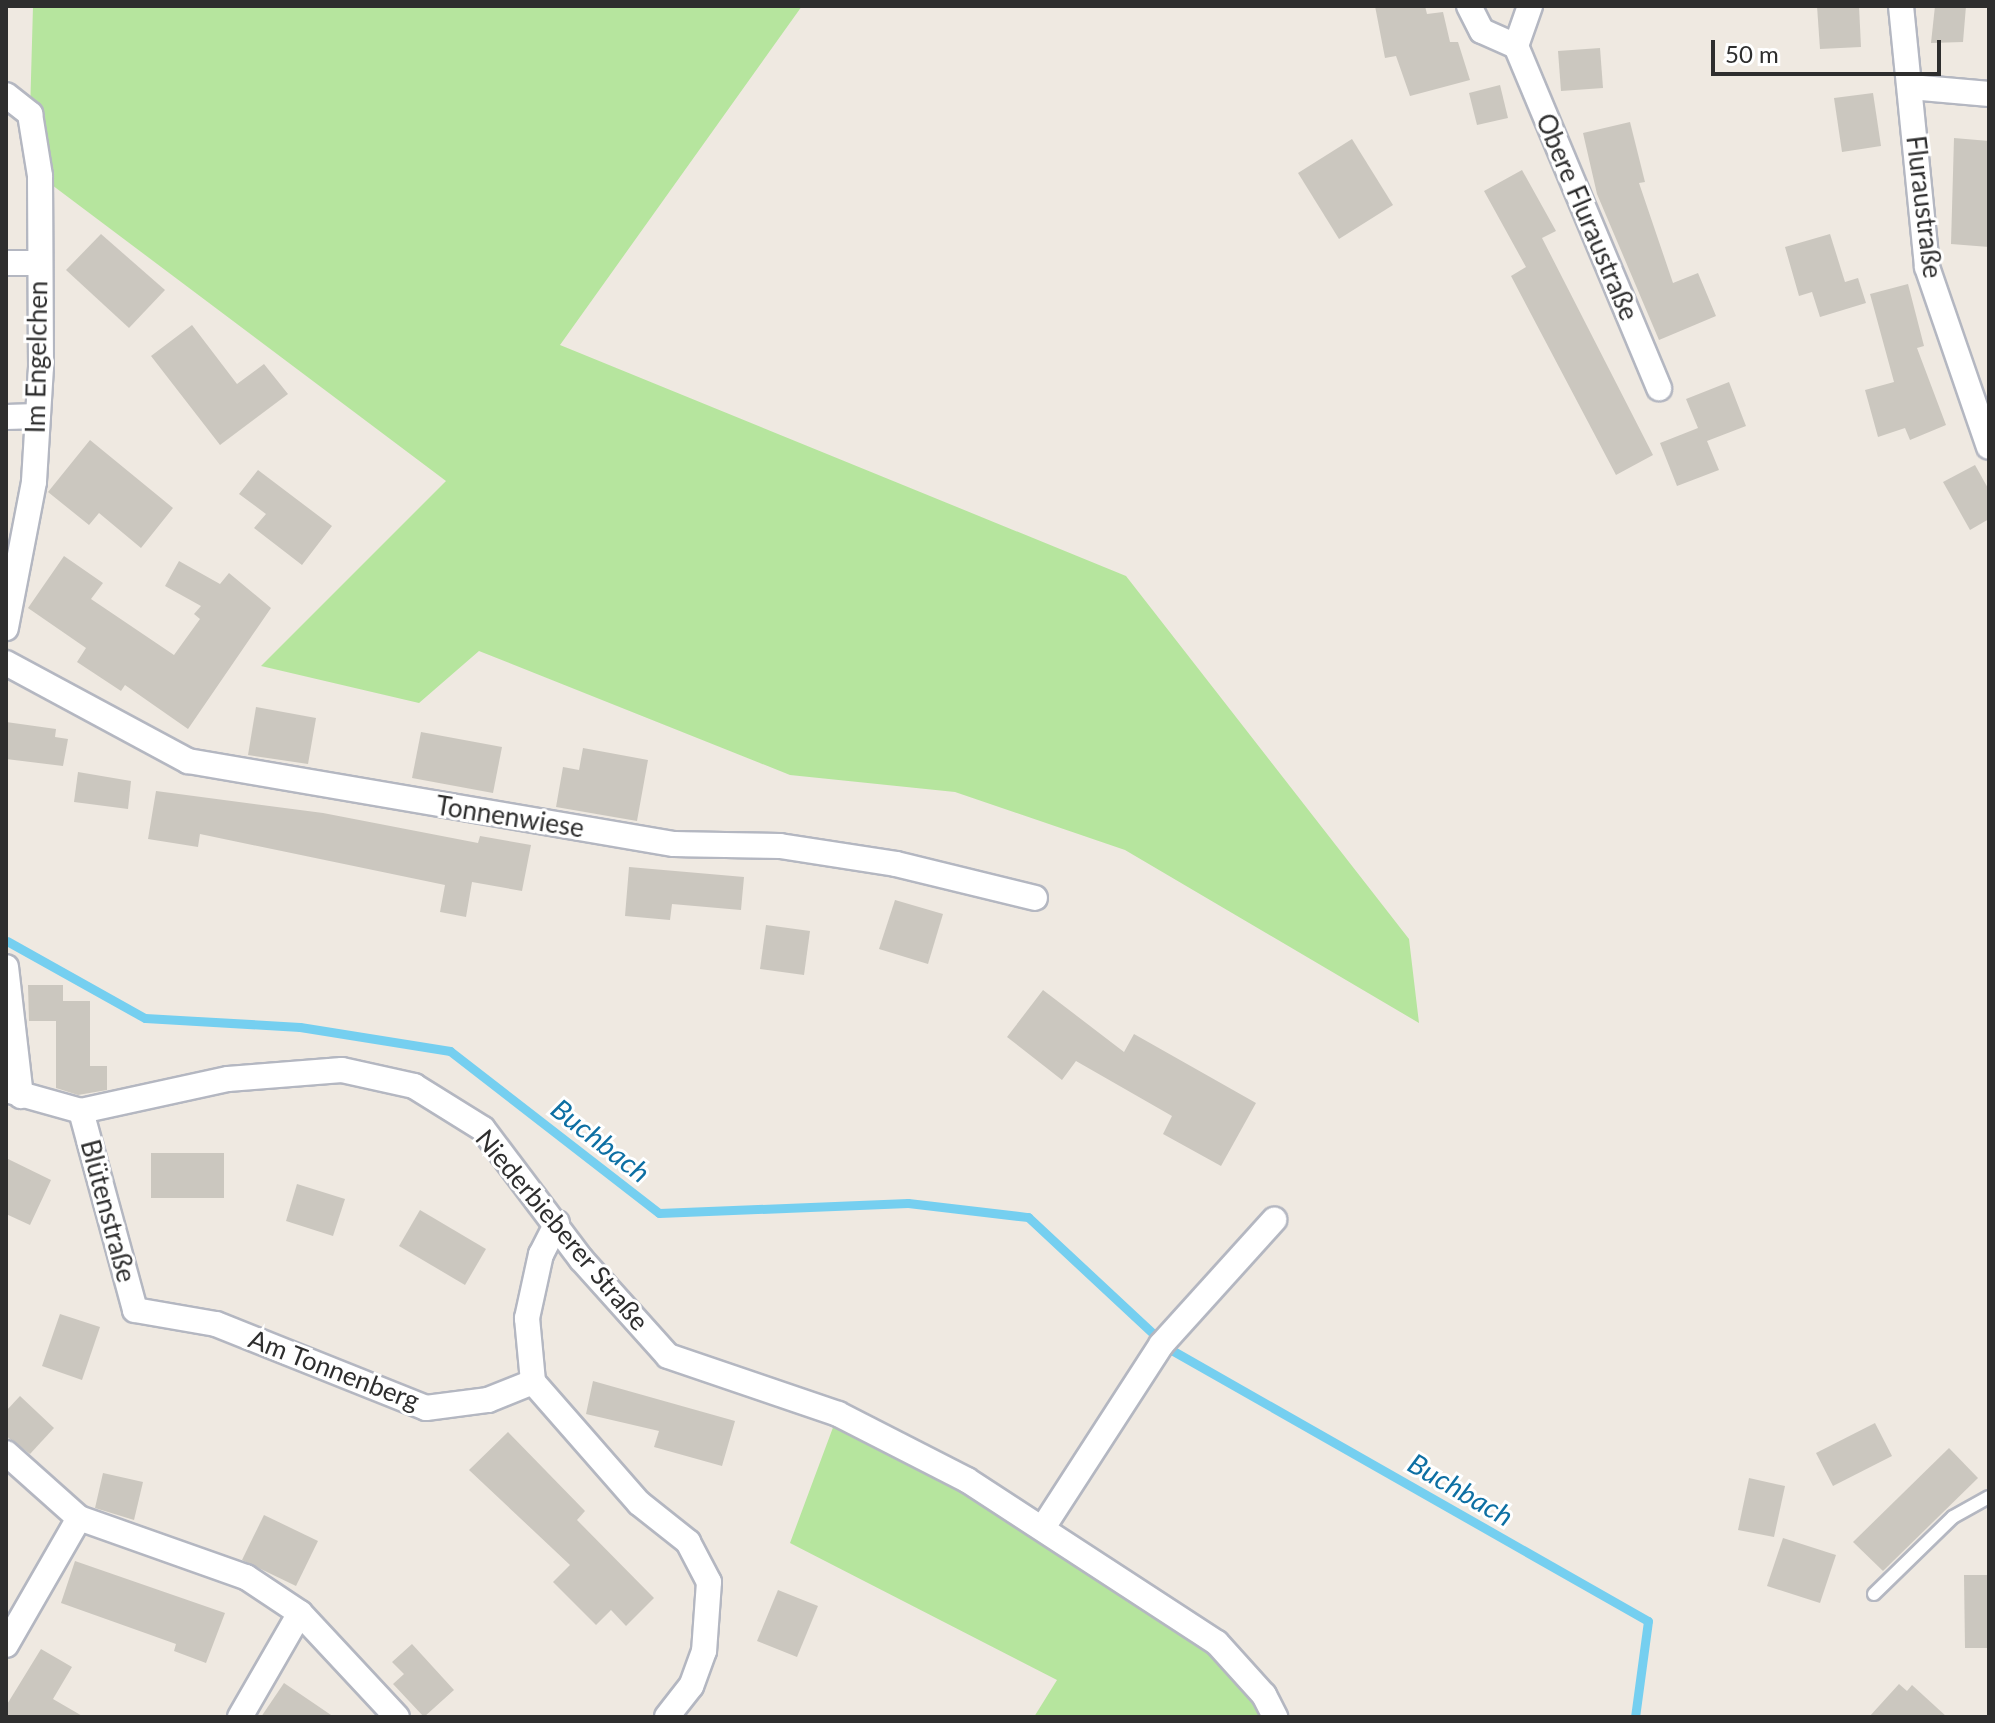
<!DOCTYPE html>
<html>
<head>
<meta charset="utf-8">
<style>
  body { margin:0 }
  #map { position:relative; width:1995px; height:1723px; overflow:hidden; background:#efe9e1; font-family:Lato,sans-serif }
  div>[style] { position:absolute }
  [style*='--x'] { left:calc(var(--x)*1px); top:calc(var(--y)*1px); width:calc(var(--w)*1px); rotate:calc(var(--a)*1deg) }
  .green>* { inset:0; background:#b6e59e }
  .stream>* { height:9px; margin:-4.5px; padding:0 4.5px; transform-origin:4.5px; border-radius:4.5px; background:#75cff0 }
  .building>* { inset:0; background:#cbc7bf }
  .roads { filter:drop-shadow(2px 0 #b4b7c1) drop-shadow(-2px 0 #b4b7c1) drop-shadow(0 2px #b4b7c1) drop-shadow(0 -2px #b4b7c1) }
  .service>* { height:12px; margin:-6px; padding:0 6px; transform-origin:6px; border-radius:6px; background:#fff }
  .minor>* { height:24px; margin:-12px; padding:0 12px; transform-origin:12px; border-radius:12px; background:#fff }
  span { translate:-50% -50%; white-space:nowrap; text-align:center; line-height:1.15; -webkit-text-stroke:6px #fff; paint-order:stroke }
  .street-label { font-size:26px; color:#2e2e2e }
  .water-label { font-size:28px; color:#0d6fa3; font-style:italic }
  .frame { position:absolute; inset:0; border:8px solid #2e2e2e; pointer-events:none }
  .scale { position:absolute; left:1711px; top:40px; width:230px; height:36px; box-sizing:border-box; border:4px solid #2e2e2e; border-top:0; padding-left:10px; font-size:24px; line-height:28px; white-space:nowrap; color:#2e2e2e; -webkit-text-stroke:6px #fff; paint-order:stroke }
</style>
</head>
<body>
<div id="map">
  <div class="green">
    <div style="clip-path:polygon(33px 6px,802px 6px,560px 345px,1126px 576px,1409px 939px,1419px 1023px,1125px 850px,955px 792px,790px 775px,479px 651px,419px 703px,261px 666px,446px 481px,40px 176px,30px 114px)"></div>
    <div style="clip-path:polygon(838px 1414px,1217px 1643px,1268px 1717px,1034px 1717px,1057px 1680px,790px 1543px)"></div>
  </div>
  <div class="stream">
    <div style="--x:7;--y:941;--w:158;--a:29.2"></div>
    <div style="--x:145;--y:1018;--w:155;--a:3.3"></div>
    <div style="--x:300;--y:1027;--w:152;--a:9.1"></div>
    <div style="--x:450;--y:1051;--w:264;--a:37.8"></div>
    <div style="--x:659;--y:1213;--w:249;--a:-2.3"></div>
    <div style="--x:908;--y:1203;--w:121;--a:6.7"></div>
    <div style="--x:1028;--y:1217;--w:179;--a:43"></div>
    <div style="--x:1168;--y:1348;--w:552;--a:29.63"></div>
    <div style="--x:1648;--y:1621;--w:97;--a:97.7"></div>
  </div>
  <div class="building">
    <div style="clip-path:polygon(1375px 6px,1425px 6px,1427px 14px,1443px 12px,1450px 42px,1458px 42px,1470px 80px,1410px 96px,1396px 56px,1385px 58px)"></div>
    <div style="clip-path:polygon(1817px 6px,1859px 6px,1861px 47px,1820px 49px)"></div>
    <div style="clip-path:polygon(1935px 6px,1966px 6px,1963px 42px,1931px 43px)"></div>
    <div style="clip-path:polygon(1600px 48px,1603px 88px,1561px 91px,1558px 51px)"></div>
    <div style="clip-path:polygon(1500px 85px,1508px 118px,1477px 125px,1469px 93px)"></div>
    <div style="clip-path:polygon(1873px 93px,1881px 146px,1842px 152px,1834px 98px)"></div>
    <div style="clip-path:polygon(1630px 122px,1645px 182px,1639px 183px,1673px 283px,1698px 273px,1716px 316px,1659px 340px,1597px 194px,1583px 133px)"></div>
    <div style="clip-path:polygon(1954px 138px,1989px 141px,1989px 247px,1951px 244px)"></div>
    <div style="clip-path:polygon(1352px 139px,1393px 205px,1339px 239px,1298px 173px)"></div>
    <div style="clip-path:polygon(1522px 170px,1556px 231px,1542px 238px,1653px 455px,1616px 475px,1511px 276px,1526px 267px,1484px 191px)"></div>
    <div style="clip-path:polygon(101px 234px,165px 290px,129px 328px,66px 270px)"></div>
    <div style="clip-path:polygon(1830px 234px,1845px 282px,1858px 278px,1866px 303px,1820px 317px,1812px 292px,1799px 296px,1785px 247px)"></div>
    <div style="clip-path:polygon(1908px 284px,1924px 346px,1917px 348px,1946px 425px,1910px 440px,1905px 428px,1878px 437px,1865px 390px,1894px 382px,1870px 294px)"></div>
    <div style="clip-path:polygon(192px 325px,237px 384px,264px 364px,288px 394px,220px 445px,151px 356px)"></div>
    <div style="clip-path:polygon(1729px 382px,1746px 426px,1707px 441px,1719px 470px,1677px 486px,1660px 443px,1698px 428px,1686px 399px)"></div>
    <div style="clip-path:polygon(90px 440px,173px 508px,141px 548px,99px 513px,89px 525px,48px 492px)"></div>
    <div style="clip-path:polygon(1975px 465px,1989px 490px,1989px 519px,1970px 530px,1943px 482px)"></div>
    <div style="clip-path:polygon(258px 470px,332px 526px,302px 565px,254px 528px,266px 514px,239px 494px)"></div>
    <div style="clip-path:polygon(64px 556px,103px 583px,91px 599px,174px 655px,200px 619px,194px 614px,201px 606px,165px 586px,179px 561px,220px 584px,229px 573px,271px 608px,188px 729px,125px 685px,121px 691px,77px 662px,86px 648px,28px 608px)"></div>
    <div style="clip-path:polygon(256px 707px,316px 718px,308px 764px,248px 755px)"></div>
    <div style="clip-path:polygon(6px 722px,56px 729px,55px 737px,68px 739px,63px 766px,6px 759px)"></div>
    <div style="clip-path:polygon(421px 732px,502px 747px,493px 793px,412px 778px)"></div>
    <div style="clip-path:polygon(583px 748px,648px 760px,637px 821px,556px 807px,563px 767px,579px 770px)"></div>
    <div style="clip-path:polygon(78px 772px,131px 781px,128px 809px,74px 802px)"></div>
    <div style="clip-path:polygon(156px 791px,323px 813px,478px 843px,480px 836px,531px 845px,522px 891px,472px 882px,466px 917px,440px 912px,445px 885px,200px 834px,198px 847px,148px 839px)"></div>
    <div style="clip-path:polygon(629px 867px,744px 877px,741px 910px,672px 904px,670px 920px,625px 916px)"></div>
    <div style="clip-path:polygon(895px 900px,943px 914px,928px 964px,879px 949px)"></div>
    <div style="clip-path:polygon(766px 925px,810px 931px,804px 975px,760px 969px)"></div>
    <div style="clip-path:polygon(28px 985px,63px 985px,63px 1001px,90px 1001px,90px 1066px,107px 1066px,107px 1090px,78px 1095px,56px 1088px,56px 1021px,29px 1021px)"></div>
    <div style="clip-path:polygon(1043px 990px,1124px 1052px,1134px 1034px,1256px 1103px,1221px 1166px,1163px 1134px,1172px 1116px,1076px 1061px,1062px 1080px,1007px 1037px)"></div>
    <div style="clip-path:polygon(151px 1153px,224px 1153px,224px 1198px,151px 1198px)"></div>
    <div style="clip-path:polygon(6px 1158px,51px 1180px,30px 1225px,6px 1214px)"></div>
    <div style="clip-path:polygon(297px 1184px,345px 1199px,333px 1236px,286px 1221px)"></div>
    <div style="clip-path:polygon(420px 1210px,486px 1249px,465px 1285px,399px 1246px)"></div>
    <div style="clip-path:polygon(60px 1314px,100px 1327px,82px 1380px,42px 1366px)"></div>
    <div style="clip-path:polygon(593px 1381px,735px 1421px,722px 1466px,654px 1447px,659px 1431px,586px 1414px)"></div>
    <div style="clip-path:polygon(20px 1396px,54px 1428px,30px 1454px,6px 1436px,6px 1411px)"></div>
    <div style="clip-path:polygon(1875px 1423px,1892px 1456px,1833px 1486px,1816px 1453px)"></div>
    <div style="clip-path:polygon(508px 1432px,585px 1511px,577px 1520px,654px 1598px,626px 1626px,611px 1610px,596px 1625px,553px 1582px,570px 1565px,469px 1470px)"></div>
    <div style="clip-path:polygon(1949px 1448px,1978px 1478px,1883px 1571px,1853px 1542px)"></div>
    <div style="clip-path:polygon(103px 1473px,143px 1482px,134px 1520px,95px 1508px)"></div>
    <div style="clip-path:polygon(1749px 1478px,1785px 1486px,1774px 1537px,1738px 1530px)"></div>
    <div style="clip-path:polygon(264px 1515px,318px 1541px,296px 1586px,242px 1560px)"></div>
    <div style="clip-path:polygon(1783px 1538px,1836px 1555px,1820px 1603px,1767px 1586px)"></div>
    <div style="clip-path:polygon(75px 1561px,225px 1613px,206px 1663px,174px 1651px,176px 1644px,61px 1603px)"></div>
    <div style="clip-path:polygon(1964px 1575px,1989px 1575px,1989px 1648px,1965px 1648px)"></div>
    <div style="clip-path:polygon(778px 1590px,818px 1606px,797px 1657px,757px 1641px)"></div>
    <div style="clip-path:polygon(412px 1644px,454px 1690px,424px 1717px,393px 1684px,404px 1674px,392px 1662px)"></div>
    <div style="clip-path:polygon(41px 1649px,72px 1667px,53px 1699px,84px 1717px,6px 1717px,6px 1706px)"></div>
    <div style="clip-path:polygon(284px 1683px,334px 1717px,261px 1717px)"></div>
    <div style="clip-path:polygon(1899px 1684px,1907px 1691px,1912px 1685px,1947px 1717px,1869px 1717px)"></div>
  </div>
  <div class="roads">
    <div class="service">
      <div style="--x:1874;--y:1594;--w:110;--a:-44.3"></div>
      <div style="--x:1953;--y:1517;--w:41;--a:-29.1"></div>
    </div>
    <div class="minor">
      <div style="--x:1469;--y:6;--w:28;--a:63"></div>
      <div style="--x:1482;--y:31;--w:37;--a:24"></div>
      <div style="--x:1530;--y:6;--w:42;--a:109.3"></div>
      <div style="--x:1516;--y:46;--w:371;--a:67.3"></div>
      <div style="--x:1901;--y:6;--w:262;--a:84.3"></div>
      <div style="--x:1927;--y:267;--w:190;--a:71"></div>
      <div style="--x:1911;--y:87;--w:78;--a:5.1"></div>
      <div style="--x:6;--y:95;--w:31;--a:38"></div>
      <div style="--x:30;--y:114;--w:63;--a:80.8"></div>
      <div style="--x:40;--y:176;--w:191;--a:89.7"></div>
      <div style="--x:41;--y:367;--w:115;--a:93.5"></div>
      <div style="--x:34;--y:482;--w:149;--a:100.9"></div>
      <div style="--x:6;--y:263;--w:32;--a:0"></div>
      <div style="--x:6;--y:417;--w:32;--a:-2"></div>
      <div style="--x:6;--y:663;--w:207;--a:28.3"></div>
      <div style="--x:188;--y:761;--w:493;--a:9.7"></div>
      <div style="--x:674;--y:844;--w:106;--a:1.1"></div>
      <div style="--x:780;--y:846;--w:117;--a:8.8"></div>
      <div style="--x:896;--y:864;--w:143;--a:13.7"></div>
      <div style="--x:6;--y:967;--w:130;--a:83.4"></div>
      <div style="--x:6;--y:1090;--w:78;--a:15.6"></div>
      <div style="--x:81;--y:1111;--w:150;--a:-12.3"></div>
      <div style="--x:228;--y:1079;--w:114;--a:-4.5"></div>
      <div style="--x:342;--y:1070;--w:74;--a:12.5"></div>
      <div style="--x:414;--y:1086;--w:81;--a:31.9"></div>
      <div style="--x:483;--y:1129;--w:163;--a:53"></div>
      <div style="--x:581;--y:1259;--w:130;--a:48.1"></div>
      <div style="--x:668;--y:1356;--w:180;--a:18.8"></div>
      <div style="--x:838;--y:1414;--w:145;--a:27.1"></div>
      <div style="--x:967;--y:1480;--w:298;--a:33.1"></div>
      <div style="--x:1217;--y:1643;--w:70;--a:47.9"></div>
      <div style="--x:1264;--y:1695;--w:25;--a:63"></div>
      <div style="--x:81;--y:1111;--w:206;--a:74.8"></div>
      <div style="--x:135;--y:1310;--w:82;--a:9.8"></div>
      <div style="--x:216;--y:1324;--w:226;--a:21.8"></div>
      <div style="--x:426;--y:1408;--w:63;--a:-7.4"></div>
      <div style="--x:488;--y:1400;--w:48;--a:-21.8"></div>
      <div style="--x:557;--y:1223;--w:35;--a:117"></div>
      <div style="--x:541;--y:1254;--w:66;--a:102.3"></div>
      <div style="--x:527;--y:1318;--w:64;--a:84.6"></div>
      <div style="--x:533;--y:1382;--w:161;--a:48.8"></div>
      <div style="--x:639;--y:1503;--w:63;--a:38.5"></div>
      <div style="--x:688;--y:1542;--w:45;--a:62.3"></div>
      <div style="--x:709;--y:1582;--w:69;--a:94.1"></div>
      <div style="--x:704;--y:1651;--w:37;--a:110"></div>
      <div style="--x:691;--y:1686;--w:39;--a:128"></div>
      <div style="--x:6;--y:1453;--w:98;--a:41.7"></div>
      <div style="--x:79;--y:1518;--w:177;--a:19.5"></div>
      <div style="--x:246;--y:1577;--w:65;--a:33.7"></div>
      <div style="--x:300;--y:1613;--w:142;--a:47"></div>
      <div style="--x:1044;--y:1526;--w:216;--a:-57.1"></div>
      <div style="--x:1161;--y:1345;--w:169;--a:-47.9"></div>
      <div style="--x:6;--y:1645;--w:146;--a:-60.1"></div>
      <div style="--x:240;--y:1717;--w:120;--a:-60"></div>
    </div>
  </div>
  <div class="street-label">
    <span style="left:1924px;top:207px;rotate:83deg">Fluraustraße</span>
    <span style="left:1587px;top:217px;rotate:67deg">Obere Fluraustraße</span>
    <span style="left:37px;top:357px;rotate:-89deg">Im Engelchen</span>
    <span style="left:510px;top:817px;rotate:9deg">Tonnenwiese</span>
    <span style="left:108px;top:1211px;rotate:75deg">Blütenstraße</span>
    <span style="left:562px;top:1230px;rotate:50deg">Niederbieberer Straße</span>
    <span style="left:334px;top:1370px;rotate:21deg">Am Tonnenberg</span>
  </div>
  <div class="water-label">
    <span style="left:601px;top:1140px;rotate:38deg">Buchbach</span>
    <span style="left:1461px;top:1489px;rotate:30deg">Buchbach</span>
  </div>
  <div class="frame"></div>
  <div class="scale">50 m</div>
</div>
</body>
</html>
